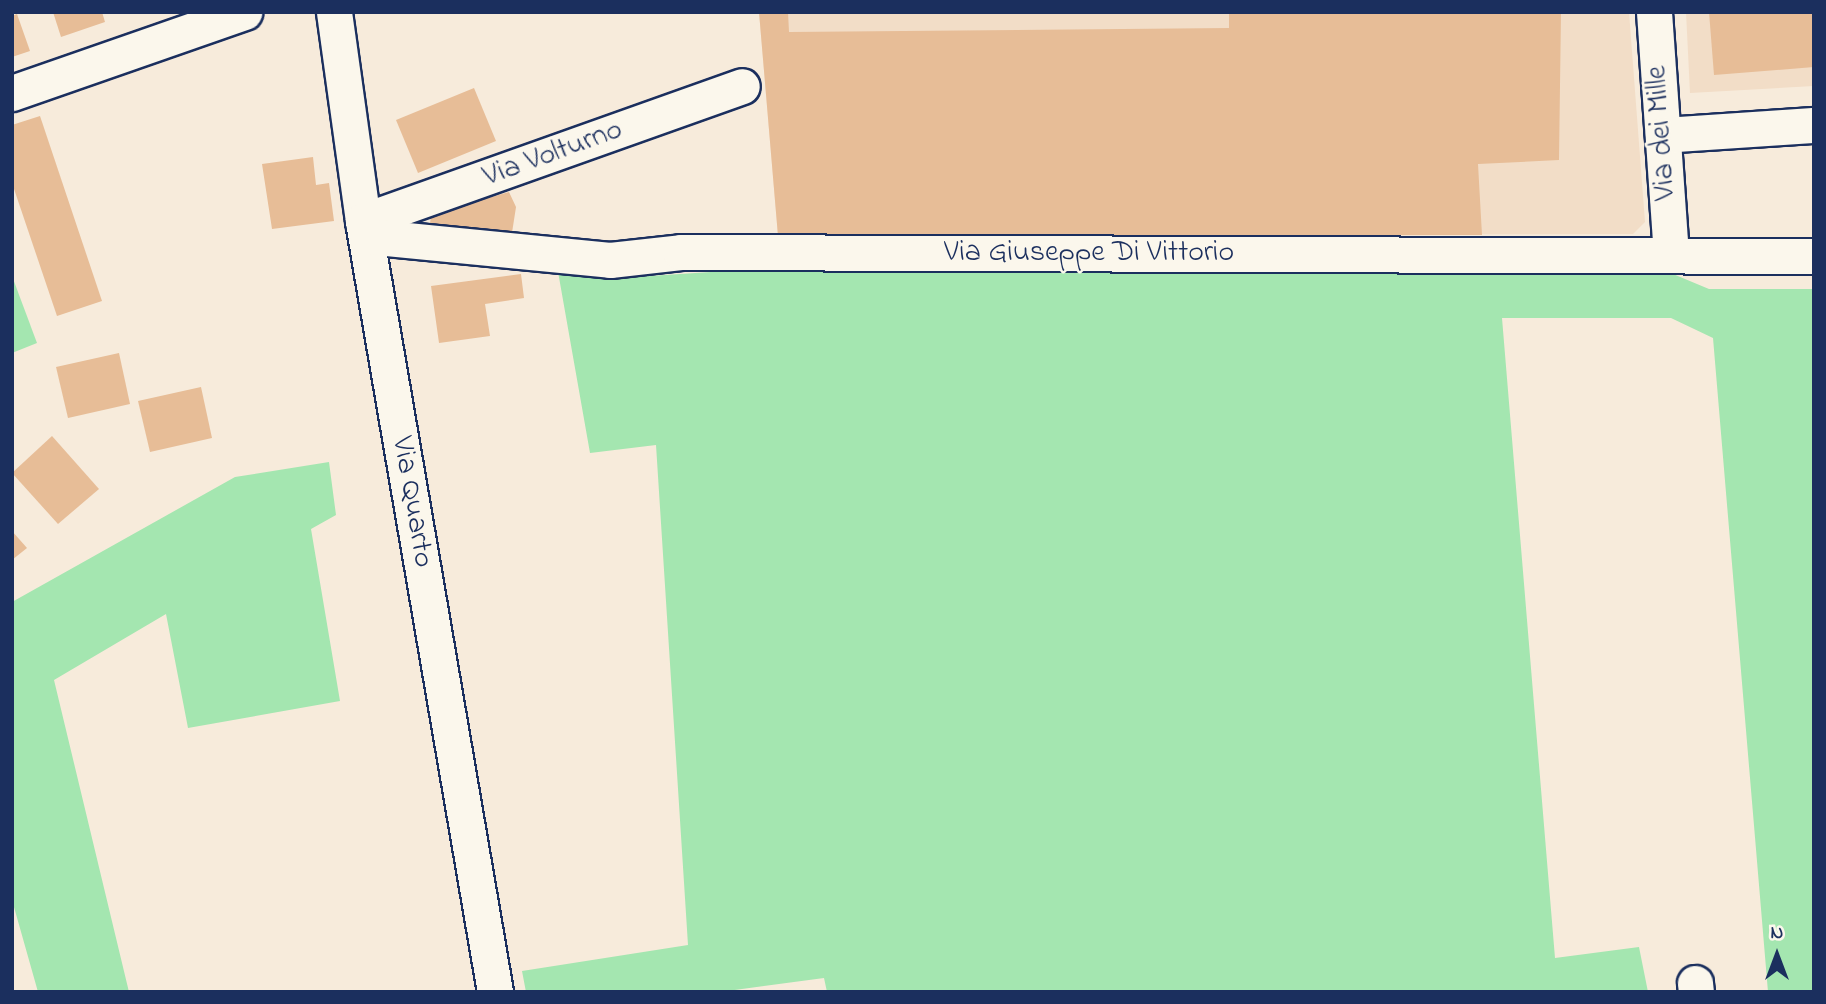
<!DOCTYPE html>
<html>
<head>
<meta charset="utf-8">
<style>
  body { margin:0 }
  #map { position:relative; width:1826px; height:1004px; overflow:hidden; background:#f7ebdb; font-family:"Indie Flower",sans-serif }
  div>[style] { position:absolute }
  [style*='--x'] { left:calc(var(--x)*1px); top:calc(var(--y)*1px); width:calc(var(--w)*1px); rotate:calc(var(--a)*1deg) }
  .built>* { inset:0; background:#f2ddc7 }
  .green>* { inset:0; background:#a4e6b0 }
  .building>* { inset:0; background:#e7bd97 }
  .roads { filter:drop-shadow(2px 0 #1b2f5e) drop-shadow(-2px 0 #1b2f5e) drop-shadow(0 2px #1b2f5e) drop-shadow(0 -2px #1b2f5e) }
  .minor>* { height:35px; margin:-17.5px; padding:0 17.5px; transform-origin:17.5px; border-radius:17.5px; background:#fbf7ec }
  span { translate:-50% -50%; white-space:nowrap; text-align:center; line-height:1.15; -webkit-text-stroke:5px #fbf7ec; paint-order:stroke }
  .street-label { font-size:30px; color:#1b2f5e }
  .frame { position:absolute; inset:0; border:14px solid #1b2f5e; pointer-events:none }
  .north { position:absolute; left:1742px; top:920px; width:70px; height:70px; -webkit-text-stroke:5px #fbf7ec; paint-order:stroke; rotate:0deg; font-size:19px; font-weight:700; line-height:28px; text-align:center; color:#1b2f5e }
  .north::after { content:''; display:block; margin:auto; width:24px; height:32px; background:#1b2f5e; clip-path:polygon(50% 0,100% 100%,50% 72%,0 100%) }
</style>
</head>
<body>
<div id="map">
  <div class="built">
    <div style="clip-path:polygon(759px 12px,1629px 12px,1645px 222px,1633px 234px,778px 236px)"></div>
    <div style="clip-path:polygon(1686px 12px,1814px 12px,1814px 86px,1690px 93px)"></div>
  </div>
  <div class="green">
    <div style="clip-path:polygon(557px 266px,619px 278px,772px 268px,1673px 274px,1709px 289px,1814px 289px,1814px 992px,1768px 992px,1713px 338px,1671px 318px,1502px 318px,1555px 958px,1639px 947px,1648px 992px,827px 992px,824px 978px,720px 992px,526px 992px,522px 971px,688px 945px,656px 445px,590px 453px)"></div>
    <div style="clip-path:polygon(12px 276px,37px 343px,12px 353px)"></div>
    <div style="clip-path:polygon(329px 462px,336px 515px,311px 529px,340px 701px,188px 728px,166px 614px,54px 680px,129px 992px,38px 992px,12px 900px,12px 602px,235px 477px)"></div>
  </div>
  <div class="building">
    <div style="clip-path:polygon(53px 12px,102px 12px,105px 22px,61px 37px)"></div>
    <div style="clip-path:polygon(759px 12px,788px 12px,789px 32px,1229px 28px,1229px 12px,1561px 12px,1559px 160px,1478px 164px,1482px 235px,778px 236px)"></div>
    <div style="clip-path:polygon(1709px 12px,1814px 12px,1814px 67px,1714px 75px)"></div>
    <div style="clip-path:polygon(17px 14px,30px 51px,12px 57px,12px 16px)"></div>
    <div style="clip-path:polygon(474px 88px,496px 141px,418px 173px,396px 120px)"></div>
    <div style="clip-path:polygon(40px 116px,102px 301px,57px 316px,12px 183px,12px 125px)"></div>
    <div style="clip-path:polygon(313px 157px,316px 185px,329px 183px,334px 221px,272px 229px,262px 164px)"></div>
    <div style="clip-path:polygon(509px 192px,516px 207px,511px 239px,429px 234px,431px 214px)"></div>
    <div style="clip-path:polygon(521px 274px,524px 298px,485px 304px,490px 336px,439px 343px,431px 286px)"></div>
    <div style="clip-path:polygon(119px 353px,130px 404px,68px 418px,56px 367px)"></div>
    <div style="clip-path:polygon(201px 387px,212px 438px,150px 452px,138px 401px)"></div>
    <div style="clip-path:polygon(52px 436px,99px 489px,58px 524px,12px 473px)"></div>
    <div style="clip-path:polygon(12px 531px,27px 548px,12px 560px)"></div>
  </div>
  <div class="roads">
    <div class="minor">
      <div style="--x:334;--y:12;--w:211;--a:82.1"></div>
      <div style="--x:363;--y:221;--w:782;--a:80.28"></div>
      <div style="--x:1654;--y:12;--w:243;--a:86"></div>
      <div style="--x:12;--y:93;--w:246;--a:-19.2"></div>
      <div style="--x:1663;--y:135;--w:151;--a:-3.8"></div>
      <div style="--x:363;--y:221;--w:402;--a:-19.6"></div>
      <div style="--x:366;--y:236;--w:245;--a:5.6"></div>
      <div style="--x:610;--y:260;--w:71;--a:-6.4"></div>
      <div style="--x:681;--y:252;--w:1133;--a:0.2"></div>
      <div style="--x:1695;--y:983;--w:9;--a:84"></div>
    </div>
  </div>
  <div class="street-label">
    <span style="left:1662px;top:133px;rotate:-94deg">Via dei Mille</span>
    <span style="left:553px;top:154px;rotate:-20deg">Via Volturno</span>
    <span style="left:1089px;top:253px">Via Giuseppe Di Vittorio</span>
    <span style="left:412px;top:502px;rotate:80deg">Via Quarto</span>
  </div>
  <div class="frame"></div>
  <div class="north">N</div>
</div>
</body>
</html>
